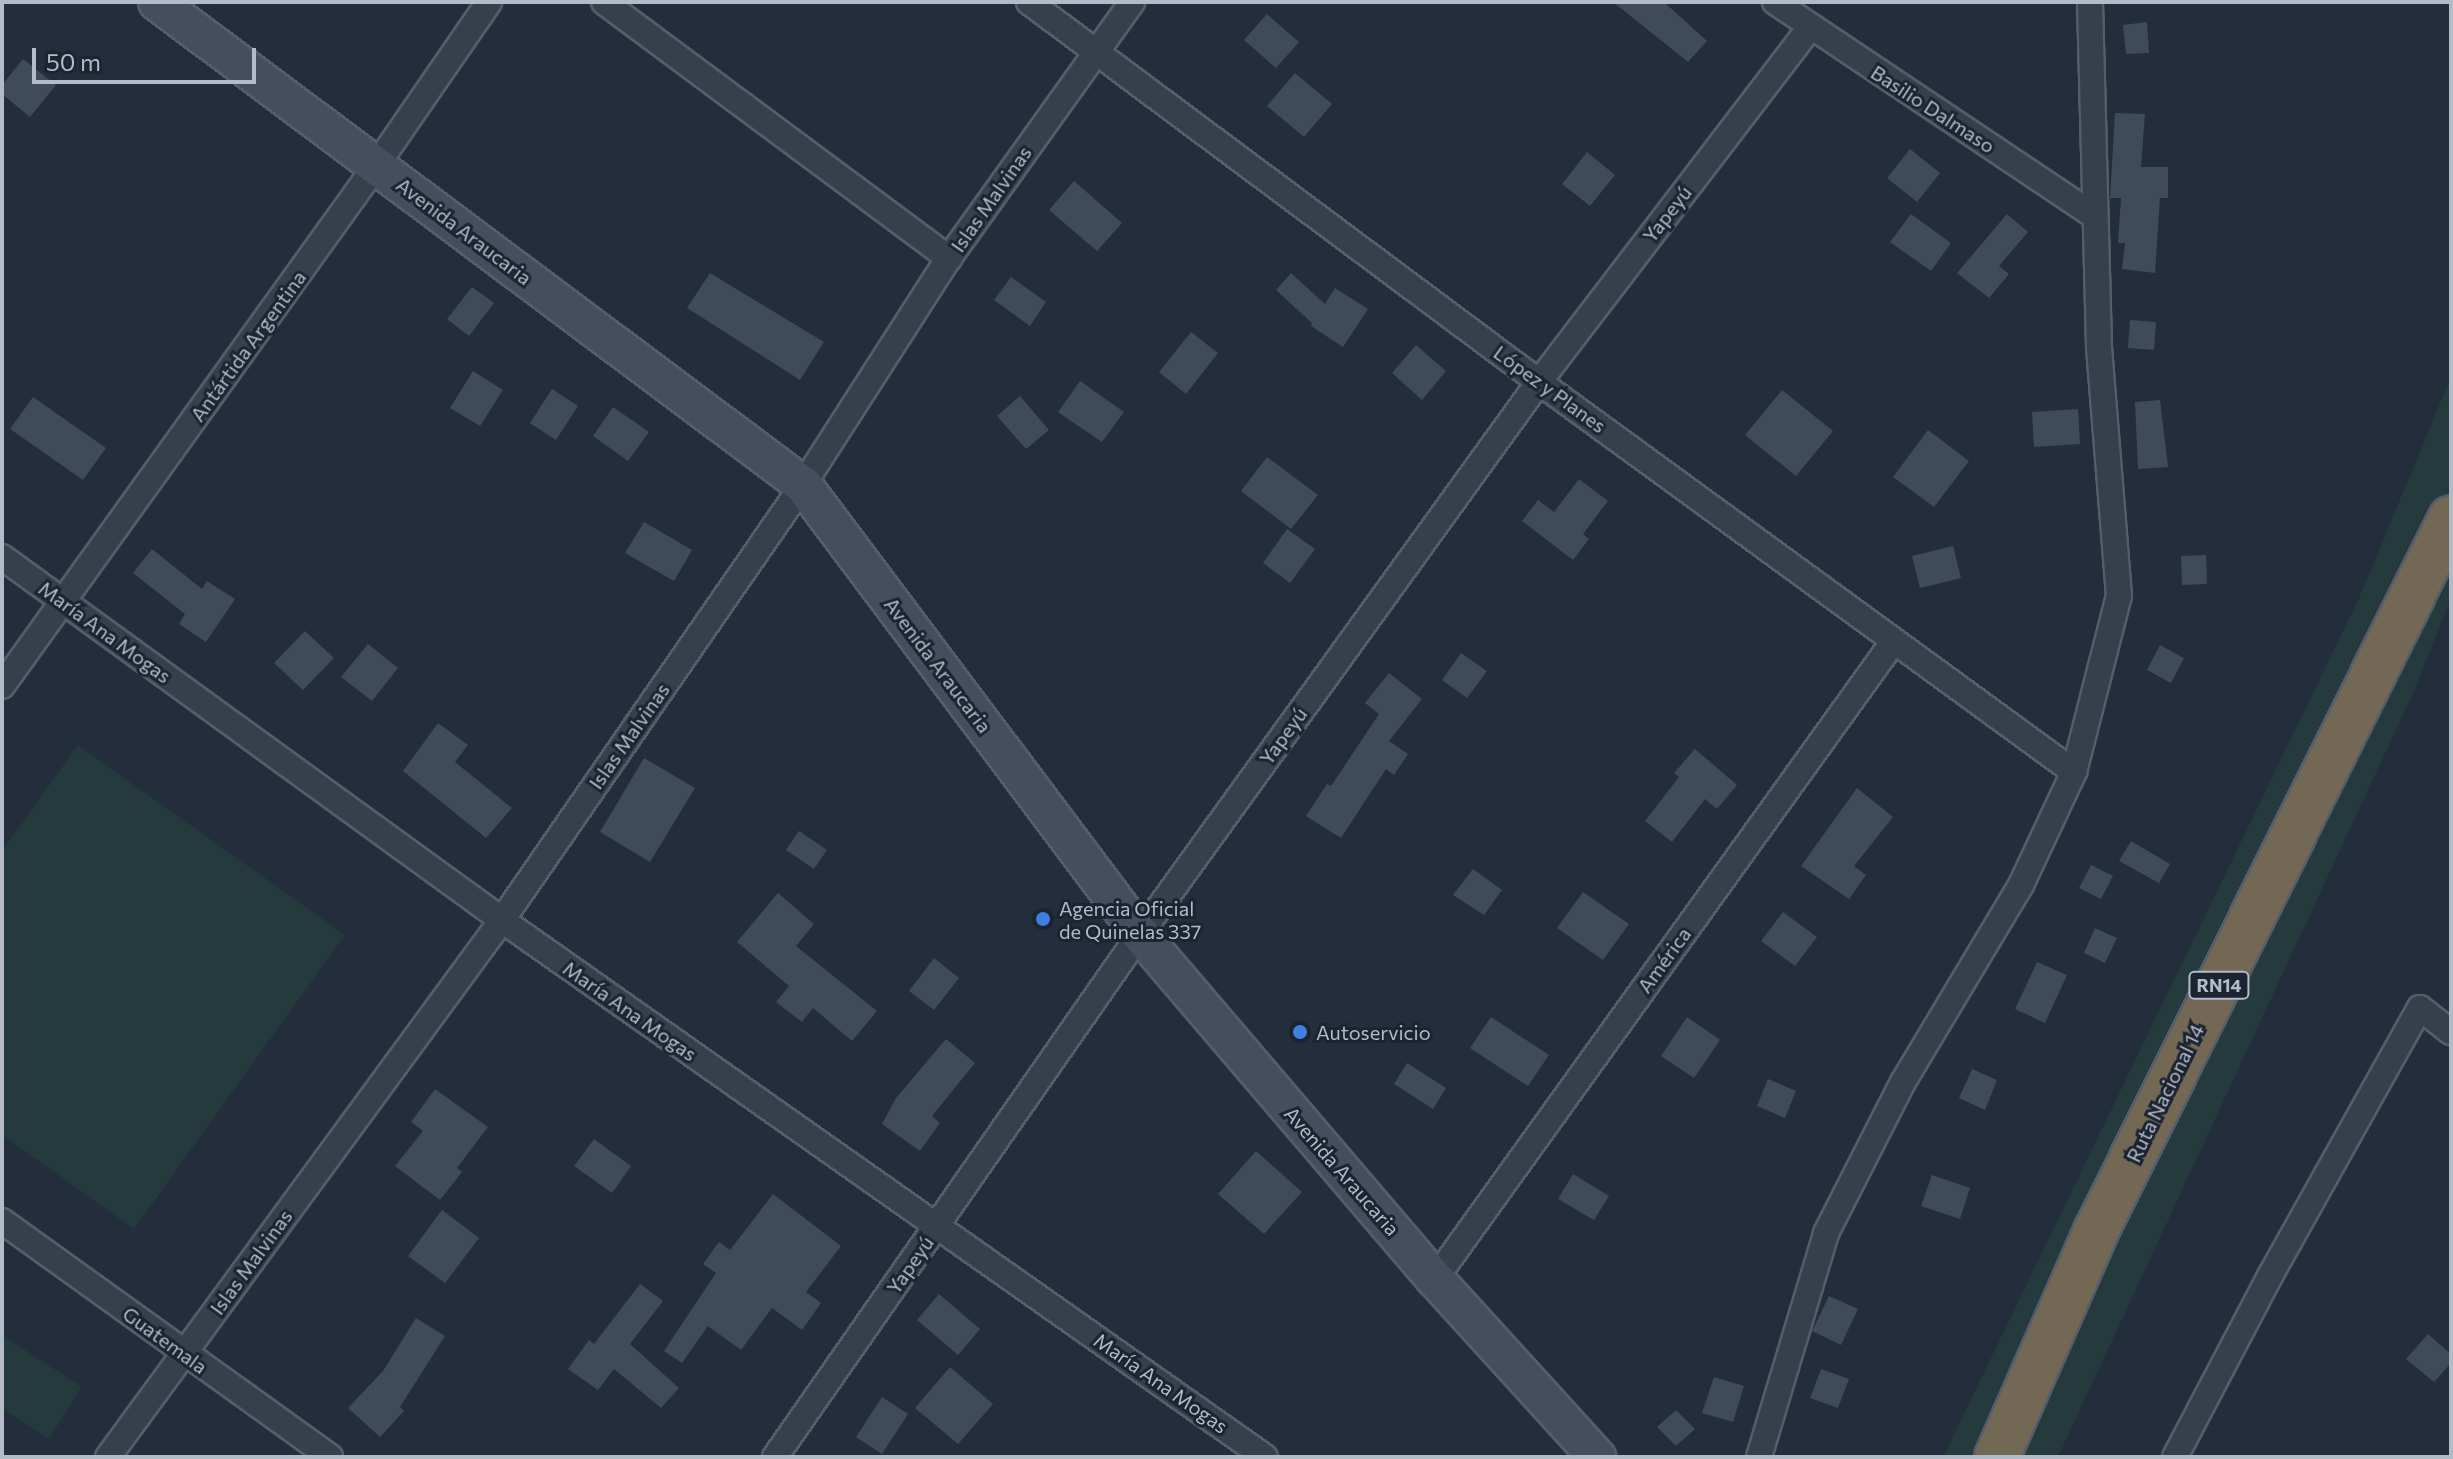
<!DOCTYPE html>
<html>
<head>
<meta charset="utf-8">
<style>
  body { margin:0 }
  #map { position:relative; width:2453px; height:1459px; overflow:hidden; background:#232d3c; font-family:Commissioner,sans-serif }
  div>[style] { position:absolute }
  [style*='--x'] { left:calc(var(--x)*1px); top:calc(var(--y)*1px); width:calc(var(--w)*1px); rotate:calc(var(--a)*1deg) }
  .green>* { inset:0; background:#253a3d }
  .building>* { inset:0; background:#3f4b5b }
  .roads { filter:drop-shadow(2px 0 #555d6a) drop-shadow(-2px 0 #555d6a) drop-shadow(0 2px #555d6a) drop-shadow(0 -2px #555d6a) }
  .street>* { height:24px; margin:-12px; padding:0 12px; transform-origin:12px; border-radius:12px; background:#373f4c }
  .secondary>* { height:36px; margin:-18px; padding:0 18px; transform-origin:18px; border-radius:18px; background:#454e5f }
  .highway>* { height:44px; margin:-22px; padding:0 22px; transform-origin:22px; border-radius:22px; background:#726854 }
  .dots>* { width:22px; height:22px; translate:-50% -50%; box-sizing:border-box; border:4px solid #1c2431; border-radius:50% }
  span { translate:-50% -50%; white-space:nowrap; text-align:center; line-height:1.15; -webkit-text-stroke:6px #1c2431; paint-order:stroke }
  .shield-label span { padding:2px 6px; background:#1c2431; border:2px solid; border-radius:6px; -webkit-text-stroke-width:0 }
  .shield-label { font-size:18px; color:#b3bac8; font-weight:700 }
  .street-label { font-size:20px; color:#b3bac8 }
  .poi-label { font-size:20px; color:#b3bac8 }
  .left { translate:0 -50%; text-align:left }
  .frame { position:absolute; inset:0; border:4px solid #b3bac8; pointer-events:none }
  .scale { position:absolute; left:32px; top:48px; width:224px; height:36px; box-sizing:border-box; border:4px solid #b3bac8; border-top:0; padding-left:10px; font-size:24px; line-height:28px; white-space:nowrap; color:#b3bac8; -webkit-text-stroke:6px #1c2431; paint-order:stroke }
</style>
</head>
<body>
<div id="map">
  <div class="green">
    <div style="clip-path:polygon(2451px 377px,2451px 598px,2415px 689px,2058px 1457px,1943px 1457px,2359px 598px)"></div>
    <div style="clip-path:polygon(78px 745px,345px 935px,134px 1229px,2px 1135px,2px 851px)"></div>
    <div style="clip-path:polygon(2px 1335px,82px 1387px,49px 1439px,2px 1408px)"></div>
  </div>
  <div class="building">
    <div style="clip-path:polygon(1613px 2px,1664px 2px,1707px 41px,1688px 62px)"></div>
    <div style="clip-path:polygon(1267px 14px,1299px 42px,1276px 68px,1244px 40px)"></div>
    <div style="clip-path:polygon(2147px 22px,2149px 53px,2126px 54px,2123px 25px)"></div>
    <div style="clip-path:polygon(23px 59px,56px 85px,30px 117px,2px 94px,2px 85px)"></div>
    <div style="clip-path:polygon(1295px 73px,1332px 104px,1304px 137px,1267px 106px)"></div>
    <div style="clip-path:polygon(2115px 113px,2145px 114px,2141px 167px,2168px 167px,2168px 198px,2160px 198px,2155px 273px,2122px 269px,2125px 243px,2118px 243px,2121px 198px,2110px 198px)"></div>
    <div style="clip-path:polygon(1910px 149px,1940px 173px,1917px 202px,1887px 178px)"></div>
    <div style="clip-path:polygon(1587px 152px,1615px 175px,1590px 206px,1562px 184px)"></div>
    <div style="clip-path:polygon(1074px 181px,1122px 223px,1097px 251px,1049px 210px)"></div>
    <div style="clip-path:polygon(1911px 214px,1951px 243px,1931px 271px,1890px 242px)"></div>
    <div style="clip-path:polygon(2007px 214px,2028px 232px,1999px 266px,2009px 274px,1989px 298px,1957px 273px)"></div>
    <div style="clip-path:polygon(710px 273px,824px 342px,800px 380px,687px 308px)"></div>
    <div style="clip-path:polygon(1291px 273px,1325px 304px,1335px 288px,1368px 309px,1343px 347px,1311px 326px,1312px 323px,1276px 290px)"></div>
    <div style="clip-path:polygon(1011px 277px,1046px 302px,1030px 326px,994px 300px)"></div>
    <div style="clip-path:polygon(472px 287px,494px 303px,469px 336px,447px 319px)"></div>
    <div style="clip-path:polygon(2130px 320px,2156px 322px,2154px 350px,2128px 348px)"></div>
    <div style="clip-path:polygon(1191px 332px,1218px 353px,1186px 394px,1159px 372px)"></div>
    <div style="clip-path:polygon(1416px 345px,1446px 371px,1422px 400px,1392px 373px)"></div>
    <div style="clip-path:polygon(473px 371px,503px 390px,480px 426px,450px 408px)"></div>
    <div style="clip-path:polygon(1080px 381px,1124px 412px,1102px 442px,1058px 412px)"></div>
    <div style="clip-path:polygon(552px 389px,578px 406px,556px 440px,530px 423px)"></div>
    <div style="clip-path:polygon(1782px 390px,1833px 431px,1796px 476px,1745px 435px)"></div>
    <div style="clip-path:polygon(1020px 396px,1049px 430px,1026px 449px,997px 416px)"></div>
    <div style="clip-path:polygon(33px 397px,106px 448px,83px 480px,10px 429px)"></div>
    <div style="clip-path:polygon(2160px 400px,2168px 467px,2138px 469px,2135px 402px)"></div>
    <div style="clip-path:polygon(613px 407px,649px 432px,628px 461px,593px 436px)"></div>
    <div style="clip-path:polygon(2078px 409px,2080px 444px,2034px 447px,2032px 412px)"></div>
    <div style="clip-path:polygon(1928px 430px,1969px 461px,1934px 507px,1893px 477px)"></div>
    <div style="clip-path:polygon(1267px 457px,1318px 495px,1291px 529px,1241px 491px)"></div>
    <div style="clip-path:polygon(1579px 479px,1608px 501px,1583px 534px,1589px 539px,1573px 560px,1522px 521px,1538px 500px,1554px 512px)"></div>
    <div style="clip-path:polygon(644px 522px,692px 550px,674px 581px,625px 553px)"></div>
    <div style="clip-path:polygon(1287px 529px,1315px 549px,1290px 583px,1263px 563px)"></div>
    <div style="clip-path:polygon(1953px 546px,1961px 578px,1920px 588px,1912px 556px)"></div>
    <div style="clip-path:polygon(152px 549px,202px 589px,207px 581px,235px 599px,206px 642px,179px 624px,185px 614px,133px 573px)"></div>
    <div style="clip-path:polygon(2206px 555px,2207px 584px,2182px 585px,2181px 556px)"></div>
    <div style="clip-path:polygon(305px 631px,334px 658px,303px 690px,274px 663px)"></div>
    <div style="clip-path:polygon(368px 644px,398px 668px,372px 701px,341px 677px)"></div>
    <div style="clip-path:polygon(2160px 645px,2184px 658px,2171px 683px,2147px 670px)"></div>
    <div style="clip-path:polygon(1461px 653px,1487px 671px,1467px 698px,1442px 680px)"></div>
    <div style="clip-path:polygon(1389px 673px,1422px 699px,1389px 741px,1408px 754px,1394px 775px,1386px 769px,1341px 838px,1306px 816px,1327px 784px,1331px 786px,1379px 714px,1365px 703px)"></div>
    <div style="clip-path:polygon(438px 723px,468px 745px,455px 762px,512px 808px,486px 838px,403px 771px)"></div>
    <div style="clip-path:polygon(1695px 749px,1737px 785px,1717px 809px,1705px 799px,1672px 842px,1645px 821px,1679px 777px,1674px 773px)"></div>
    <div style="clip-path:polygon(644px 758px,695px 788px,650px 862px,600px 832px)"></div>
    <div style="clip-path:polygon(1857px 788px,1893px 817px,1854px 866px,1866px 875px,1849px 899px,1801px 866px)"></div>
    <div style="clip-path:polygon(799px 831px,827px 850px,814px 869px,786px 850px)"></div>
    <div style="clip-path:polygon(2131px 841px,2170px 864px,2159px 883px,2119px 861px)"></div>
    <div style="clip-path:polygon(2091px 865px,2113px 876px,2101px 899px,2079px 888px)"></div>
    <div style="clip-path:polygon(1473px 869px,1502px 890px,1484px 915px,1453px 895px)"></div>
    <div style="clip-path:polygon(1583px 892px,1629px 924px,1603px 960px,1557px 928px)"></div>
    <div style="clip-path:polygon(778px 893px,814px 924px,796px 946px,877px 1011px,852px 1041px,813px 1008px,802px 1022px,776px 1002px,789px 986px,737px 942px)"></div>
    <div style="clip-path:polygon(1783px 912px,1817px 937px,1795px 966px,1761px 941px)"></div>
    <div style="clip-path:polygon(2095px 928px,2117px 938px,2105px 963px,2084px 953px)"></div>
    <div style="clip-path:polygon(934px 958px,959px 978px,934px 1010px,909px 991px)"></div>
    <div style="clip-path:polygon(2037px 962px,2067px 975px,2045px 1023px,2015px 1009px)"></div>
    <div style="clip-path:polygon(1491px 1017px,1549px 1055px,1528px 1086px,1470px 1048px)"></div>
    <div style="clip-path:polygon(1687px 1017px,1720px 1040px,1694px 1078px,1661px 1056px)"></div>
    <div style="clip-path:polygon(946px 1039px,975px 1063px,932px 1116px,940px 1123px,920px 1151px,882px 1124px,896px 1098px)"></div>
    <div style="clip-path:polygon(1407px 1063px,1446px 1088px,1433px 1109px,1394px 1084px)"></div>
    <div style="clip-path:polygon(1972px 1069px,1997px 1080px,1985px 1110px,1959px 1098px)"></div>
    <div style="clip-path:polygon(1768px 1079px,1796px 1091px,1785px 1118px,1757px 1106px)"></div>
    <div style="clip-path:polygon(435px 1089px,488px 1127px,457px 1168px,462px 1172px,440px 1200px,395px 1166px,423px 1131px,411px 1122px)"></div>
    <div style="clip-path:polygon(594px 1139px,631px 1166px,612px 1193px,574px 1166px)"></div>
    <div style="clip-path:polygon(1256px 1151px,1302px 1192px,1264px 1234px,1218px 1194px)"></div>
    <div style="clip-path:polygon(1573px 1174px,1609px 1196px,1594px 1220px,1558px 1199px)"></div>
    <div style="clip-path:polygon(1932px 1175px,1970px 1188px,1960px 1219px,1921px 1206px)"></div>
    <div style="clip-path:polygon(773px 1194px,841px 1246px,806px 1292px,821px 1303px,802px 1330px,772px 1308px,741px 1350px,708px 1326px,682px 1363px,664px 1351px,716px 1273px,703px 1264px,719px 1242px,730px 1250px)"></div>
    <div style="clip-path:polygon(442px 1210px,479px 1238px,445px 1283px,408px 1256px)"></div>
    <div style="clip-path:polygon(640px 1284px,663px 1301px,630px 1344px,679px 1388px,661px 1408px,614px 1369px,598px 1390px,568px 1369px,589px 1340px,594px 1344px)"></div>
    <div style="clip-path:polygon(939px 1294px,980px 1329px,958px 1355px,917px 1320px)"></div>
    <div style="clip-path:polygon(1829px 1296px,1858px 1309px,1841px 1345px,1812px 1331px)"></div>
    <div style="clip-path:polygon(416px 1318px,445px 1336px,400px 1407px,404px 1411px,380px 1437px,348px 1408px,383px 1371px)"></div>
    <div style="clip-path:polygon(2428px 1334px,2451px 1354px,2451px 1363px,2434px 1382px,2406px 1359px)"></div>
    <div style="clip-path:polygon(950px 1367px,993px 1404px,958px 1444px,915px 1408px)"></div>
    <div style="clip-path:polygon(1821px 1369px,1849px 1379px,1838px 1408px,1810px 1398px)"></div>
    <div style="clip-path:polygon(1714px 1377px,1744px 1386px,1733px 1422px,1702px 1413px)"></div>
    <div style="clip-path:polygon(882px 1397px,908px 1414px,882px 1454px,856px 1437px)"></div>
    <div style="clip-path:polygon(1676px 1410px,1695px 1429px,1676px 1446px,1657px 1427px)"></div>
  </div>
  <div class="roads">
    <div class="street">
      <div style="--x:604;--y:2;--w:430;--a:36.6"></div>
      <div style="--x:1029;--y:2;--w:636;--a:36.69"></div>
      <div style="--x:1539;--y:382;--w:662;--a:36.09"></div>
      <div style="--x:1775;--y:2;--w:383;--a:33.8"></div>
      <div style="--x:2;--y:557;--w:618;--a:35.98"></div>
      <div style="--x:502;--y:920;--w:933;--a:35.14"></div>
      <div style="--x:2;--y:686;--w:641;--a:-54.28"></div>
      <div style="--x:376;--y:166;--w:199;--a:-55.4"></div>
      <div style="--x:2;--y:1221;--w:404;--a:35.7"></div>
      <div style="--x:1435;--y:1279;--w:786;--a:-54.27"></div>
      <div style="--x:108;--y:1457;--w:666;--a:-53.73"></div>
      <div style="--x:502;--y:920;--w:529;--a:-55.32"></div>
      <div style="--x:803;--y:485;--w:270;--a:-57.3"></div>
      <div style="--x:949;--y:258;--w:315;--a:-54.4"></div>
      <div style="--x:775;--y:1457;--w:638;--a:-55.09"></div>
      <div style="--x:1140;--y:934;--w:681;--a:-54.14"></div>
      <div style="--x:1539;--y:382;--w:446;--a:-52.6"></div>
      <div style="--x:1759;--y:1457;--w:234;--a:-73.3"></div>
      <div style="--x:1826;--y:1233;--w:169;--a:-63"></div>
      <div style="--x:1903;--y:1082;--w:230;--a:-59.1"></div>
      <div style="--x:2021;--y:885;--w:125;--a:-64.9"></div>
      <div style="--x:2074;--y:772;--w:182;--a:-75.7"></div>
      <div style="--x:2119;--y:596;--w:251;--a:-94.6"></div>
      <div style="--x:2099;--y:346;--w:344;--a:-91.5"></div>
      <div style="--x:2175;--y:1457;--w:204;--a:-62.3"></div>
      <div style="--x:2270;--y:1276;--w:307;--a:-60.8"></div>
      <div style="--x:2420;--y:1008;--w:39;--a:38"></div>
    </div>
    <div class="secondary">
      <div style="--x:157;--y:2;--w:807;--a:36.78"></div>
      <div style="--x:803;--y:485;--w:561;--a:53.11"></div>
      <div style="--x:1140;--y:934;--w:454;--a:49.5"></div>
      <div style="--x:1435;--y:1279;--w:241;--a:47.7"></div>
    </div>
    <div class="highway">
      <div style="--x:1997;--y:1457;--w:247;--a:-66.3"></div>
      <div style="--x:2096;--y:1231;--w:796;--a:-63.53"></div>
    </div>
  </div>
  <div class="dots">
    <div style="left:1043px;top:919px;background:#3f7fe0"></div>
    <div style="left:1300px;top:1032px;background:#3f7fe0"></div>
  </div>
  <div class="shield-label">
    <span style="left:2219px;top:985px">RN14</span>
  </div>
  <div class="street-label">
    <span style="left:1933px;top:109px;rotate:33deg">Basilio Dalmaso</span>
    <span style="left:991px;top:199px;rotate:-55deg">Islas Malvinas</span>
    <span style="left:1667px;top:214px;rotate:-52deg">Yapeyú</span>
    <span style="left:464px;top:231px;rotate:37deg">Avenida Araucaria</span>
    <span style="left:248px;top:346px;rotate:-54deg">Antártida Argentina</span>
    <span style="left:1550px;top:389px;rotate:36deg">López y Planes</span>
    <span style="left:105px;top:632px;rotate:36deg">María Ana Mogas</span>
    <span style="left:938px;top:665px;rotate:53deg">Avenida Araucaria</span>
    <span style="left:629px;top:736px;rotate:-55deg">Islas Malvinas</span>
    <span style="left:1283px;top:736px;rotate:-54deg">Yapeyú</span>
    <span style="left:1664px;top:960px;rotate:-54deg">América</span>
    <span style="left:630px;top:1011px;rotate:35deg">María Ana Mogas</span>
    <span style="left:2165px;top:1093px;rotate:-64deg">Ruta Nacional 14</span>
    <span style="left:1342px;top:1171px;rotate:49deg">Avenida Araucaria</span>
    <span style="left:251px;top:1262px;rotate:-54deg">Islas Malvinas</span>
    <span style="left:910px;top:1265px;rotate:-55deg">Yapeyú</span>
    <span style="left:165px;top:1340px;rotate:36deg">Guatemala</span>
    <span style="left:1161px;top:1383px;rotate:35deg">María Ana Mogas</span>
  </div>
  <div class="poi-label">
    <span class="left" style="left:1059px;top:920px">Agencia Oficial<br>de Quinelas 337</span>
    <span class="left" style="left:1316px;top:1032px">Autoservicio</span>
  </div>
  <div class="frame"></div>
  <div class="scale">50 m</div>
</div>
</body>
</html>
